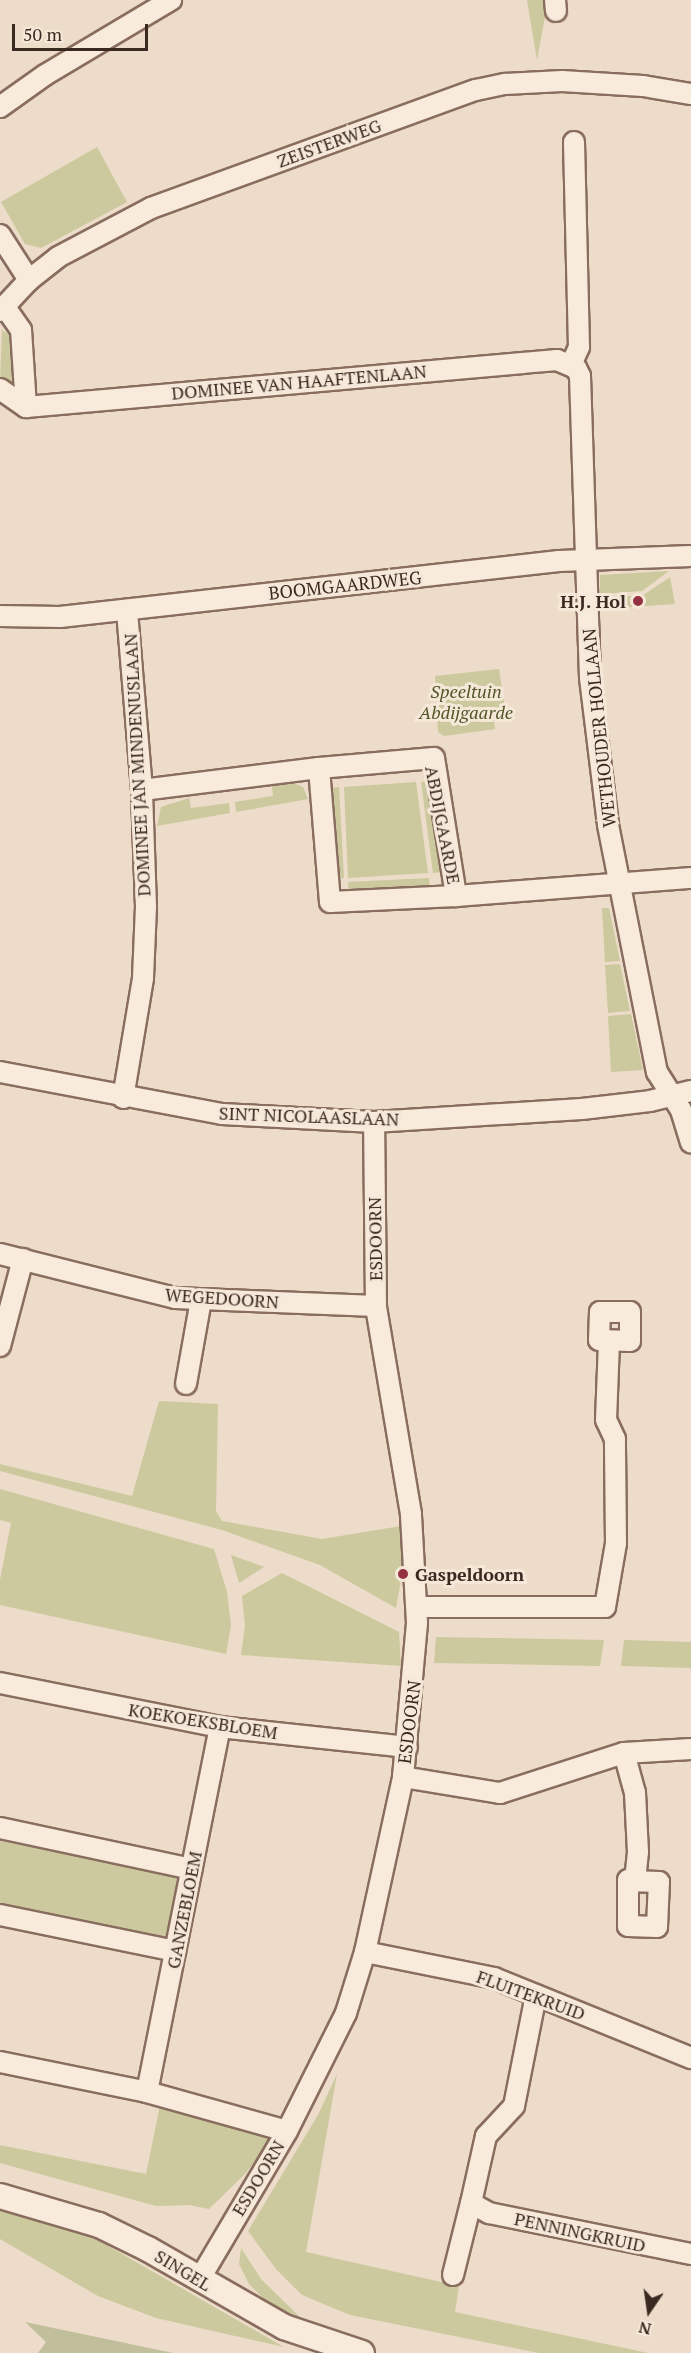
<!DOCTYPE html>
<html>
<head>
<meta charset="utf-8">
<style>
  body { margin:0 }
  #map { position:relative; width:691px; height:2353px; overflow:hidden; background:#eddcc9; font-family:"PT Serif",serif }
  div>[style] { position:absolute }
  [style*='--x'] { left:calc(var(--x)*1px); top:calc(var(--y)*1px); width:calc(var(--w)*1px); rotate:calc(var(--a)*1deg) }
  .green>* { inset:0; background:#cbc99d }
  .cemetery>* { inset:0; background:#c1bf9b }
  .roads { filter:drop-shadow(2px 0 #896d5e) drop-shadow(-2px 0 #896d5e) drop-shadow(0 2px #896d5e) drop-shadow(0 -2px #896d5e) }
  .minor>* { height:20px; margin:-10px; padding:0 10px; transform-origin:10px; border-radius:10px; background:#f8ebdc }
  .tertiary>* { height:24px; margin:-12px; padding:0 12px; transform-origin:12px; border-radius:12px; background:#f8ebdc }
  .dots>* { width:16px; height:16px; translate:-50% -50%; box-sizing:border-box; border:3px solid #f5e8d8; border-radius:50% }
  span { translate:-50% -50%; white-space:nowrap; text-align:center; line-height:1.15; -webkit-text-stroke:6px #f5e8d8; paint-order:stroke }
  .street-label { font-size:18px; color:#3a2921 }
  .poi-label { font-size:18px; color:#3a2921; font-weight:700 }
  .right { translate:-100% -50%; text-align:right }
  .left { translate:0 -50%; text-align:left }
  .park-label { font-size:18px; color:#525628; font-style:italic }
  .north { position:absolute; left:619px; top:2281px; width:60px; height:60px; -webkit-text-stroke:4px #f5e8d8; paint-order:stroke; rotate:193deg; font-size:16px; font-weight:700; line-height:24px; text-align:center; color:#3a2921 }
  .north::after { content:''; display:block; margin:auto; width:21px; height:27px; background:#3a2921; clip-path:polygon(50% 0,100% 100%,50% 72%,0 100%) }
  .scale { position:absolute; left:12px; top:24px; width:136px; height:27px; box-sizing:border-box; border:3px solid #3a2921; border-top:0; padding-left:8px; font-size:18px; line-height:21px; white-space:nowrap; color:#3a2921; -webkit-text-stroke:4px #f5e8d8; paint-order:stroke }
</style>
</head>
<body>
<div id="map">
  <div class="green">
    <div style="clip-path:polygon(527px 0,543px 0,545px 17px,537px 60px)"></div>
    <div style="clip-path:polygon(97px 147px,127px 202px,41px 248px,25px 244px,1px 202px)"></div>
    <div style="clip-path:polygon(2px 330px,14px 338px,14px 386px,11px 389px,0 381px)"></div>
    <div style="clip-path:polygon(669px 571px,642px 591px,600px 594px,600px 575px)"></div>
    <div style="clip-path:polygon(670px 577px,675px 604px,601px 609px,601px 597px,632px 596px,639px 605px,642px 596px)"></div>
    <div style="clip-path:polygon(499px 669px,506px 714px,493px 716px,495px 729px,444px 736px,438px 732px,435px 676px)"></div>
    <div style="clip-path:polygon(430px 781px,444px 872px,433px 873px,421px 782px)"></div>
    <div style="clip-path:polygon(416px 782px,428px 873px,348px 878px,344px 787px)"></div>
    <div style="clip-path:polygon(293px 783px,303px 787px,308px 799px,236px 812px,235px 802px,273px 796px,272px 786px)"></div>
    <div style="clip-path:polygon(339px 787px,344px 878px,334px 879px,329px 795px,331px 788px)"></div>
    <div style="clip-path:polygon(189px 798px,191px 808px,229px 803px,230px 813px,157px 826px,161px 807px)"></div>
    <div style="clip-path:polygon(429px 878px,430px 889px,349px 894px,348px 882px)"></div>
    <div style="clip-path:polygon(602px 908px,609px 908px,620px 961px,605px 962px)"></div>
    <div style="clip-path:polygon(620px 964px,630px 1011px,608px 1013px,605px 965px)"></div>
    <div style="clip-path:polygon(631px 1014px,643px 1070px,611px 1072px,608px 1016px)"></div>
    <div style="clip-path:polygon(159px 1401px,218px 1404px,216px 1511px,222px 1521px,322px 1539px,401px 1526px,405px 1557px,396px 1608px,320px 1565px,222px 1530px,0 1471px,0 1464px,132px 1496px)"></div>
    <div style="clip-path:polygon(0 1489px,214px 1549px,227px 1592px,231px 1625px,226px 1654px,0 1605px,0 1580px,11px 1523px,0 1520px)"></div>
    <div style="clip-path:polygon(231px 1555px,264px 1567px,239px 1583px)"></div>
    <div style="clip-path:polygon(282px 1573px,399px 1632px,401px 1666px,241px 1655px,245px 1626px,242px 1596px)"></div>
    <div style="clip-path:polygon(436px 1637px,604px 1640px,600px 1666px,434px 1663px)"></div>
    <div style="clip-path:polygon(624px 1640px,691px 1642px,691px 1668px,621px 1666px)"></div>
    <div style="clip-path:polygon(0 1841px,183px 1876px,172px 1941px,0 1905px)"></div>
    <div style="clip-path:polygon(337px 2074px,306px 2252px,459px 2286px,455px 2312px,648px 2353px,539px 2353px,350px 2315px,302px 2295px,276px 2269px,248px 2231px,318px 2115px)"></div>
    <div style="clip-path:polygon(160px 2105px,250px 2127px,273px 2139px,244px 2175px,209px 2209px,189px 2205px,156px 2206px,0 2163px,0 2145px,146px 2174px)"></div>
    <div style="clip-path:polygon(0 2208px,73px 2229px,103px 2243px,284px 2347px,156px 2318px,98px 2296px,0 2239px)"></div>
    <div style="clip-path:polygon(241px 2248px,261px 2279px,307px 2324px,270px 2305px,249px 2284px,239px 2264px)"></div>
  </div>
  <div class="cemetery">
    <div style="clip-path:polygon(25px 2322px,173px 2353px,38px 2353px,46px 2342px)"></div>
  </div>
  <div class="roads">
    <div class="minor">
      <div style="--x:555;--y:0;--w:11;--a:85"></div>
      <div style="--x:0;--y:107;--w:55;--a:-35.4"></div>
      <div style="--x:45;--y:75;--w:147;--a:-30.8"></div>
      <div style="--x:0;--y:235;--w:54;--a:57.2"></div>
      <div style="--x:0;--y:311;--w:42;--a:-46.9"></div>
      <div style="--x:29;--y:280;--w:37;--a:-38"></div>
      <div style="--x:58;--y:257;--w:105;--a:-27.8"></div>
      <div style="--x:151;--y:208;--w:346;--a:-20"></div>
      <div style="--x:476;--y:90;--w:30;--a:-12"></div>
      <div style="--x:505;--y:84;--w:57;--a:-3"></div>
      <div style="--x:562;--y:81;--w:81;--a:3.5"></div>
      <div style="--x:643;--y:86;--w:49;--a:9.5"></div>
      <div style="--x:571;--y:365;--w:20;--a:-66"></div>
      <div style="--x:579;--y:347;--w:205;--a:-91.4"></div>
      <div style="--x:0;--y:389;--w:32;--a:35"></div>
      <div style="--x:26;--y:407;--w:77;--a:-93.7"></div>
      <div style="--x:21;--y:330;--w:29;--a:-125"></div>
      <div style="--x:26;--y:407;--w:533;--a:-5.06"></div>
      <div style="--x:557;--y:360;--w:21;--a:23"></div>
      <div style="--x:576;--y:368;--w:9;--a:63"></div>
      <div style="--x:580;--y:376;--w:302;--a:88.1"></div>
      <div style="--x:590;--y:678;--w:148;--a:83"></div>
      <div style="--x:608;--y:825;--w:252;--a:78.8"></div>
      <div style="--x:657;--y:1072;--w:45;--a:57.7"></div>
      <div style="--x:681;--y:1110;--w:34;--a:73"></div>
      <div style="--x:0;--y:616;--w:60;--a:1"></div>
      <div style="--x:60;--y:617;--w:502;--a:-6.4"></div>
      <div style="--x:559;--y:561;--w:132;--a:-2.2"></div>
      <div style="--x:142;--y:790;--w:178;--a:-7.1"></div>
      <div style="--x:319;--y:768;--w:115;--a:-5"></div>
      <div style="--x:434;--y:758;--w:140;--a:80.9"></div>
      <div style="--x:456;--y:896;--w:126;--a:177.3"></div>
      <div style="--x:330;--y:902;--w:134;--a:-94.7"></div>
      <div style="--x:456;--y:896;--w:236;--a:-4.4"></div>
      <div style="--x:0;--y:1072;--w:226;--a:10.7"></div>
      <div style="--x:222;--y:1114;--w:152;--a:3"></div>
      <div style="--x:374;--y:1122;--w:208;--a:-3.6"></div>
      <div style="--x:582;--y:1109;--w:68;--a:-6.7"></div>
      <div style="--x:650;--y:1101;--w:42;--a:-13.7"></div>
      <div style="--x:123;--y:1098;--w:122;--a:-80.5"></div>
      <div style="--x:143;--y:978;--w:71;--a:-87.6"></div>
      <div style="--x:146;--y:907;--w:117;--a:-92"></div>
      <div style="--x:142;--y:790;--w:181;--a:-94.8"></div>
      <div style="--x:0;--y:1254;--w:180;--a:14.1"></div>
      <div style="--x:175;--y:1298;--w:201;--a:2.3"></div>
      <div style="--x:600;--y:1312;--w:30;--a:0"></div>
      <div style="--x:630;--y:1312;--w:29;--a:90"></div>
      <div style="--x:630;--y:1341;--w:31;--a:-178"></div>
      <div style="--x:599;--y:1340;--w:28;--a:-88"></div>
      <div style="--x:0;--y:1346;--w:90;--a:-75.2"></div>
      <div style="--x:186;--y:1384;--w:85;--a:-79.9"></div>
      <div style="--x:417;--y:1607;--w:188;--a:0"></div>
      <div style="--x:605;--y:1607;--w:65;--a:-80.2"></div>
      <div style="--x:616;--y:1543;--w:104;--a:-90.6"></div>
      <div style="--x:615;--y:1439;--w:21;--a:-115"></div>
      <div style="--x:606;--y:1420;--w:79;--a:-87.8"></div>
      <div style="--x:0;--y:1683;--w:224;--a:11.3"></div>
      <div style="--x:220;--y:1727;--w:188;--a:6.1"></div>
      <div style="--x:624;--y:1753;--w:41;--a:74.6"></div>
      <div style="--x:635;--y:1793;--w:59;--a:87.1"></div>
      <div style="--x:638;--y:1852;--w:29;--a:96"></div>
      <div style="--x:635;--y:1881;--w:7;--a:-172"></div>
      <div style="--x:628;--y:1880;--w:46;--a:90"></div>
      <div style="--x:628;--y:1926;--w:29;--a:2"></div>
      <div style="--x:657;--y:1927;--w:45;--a:-87.5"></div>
      <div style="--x:659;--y:1882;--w:24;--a:-178"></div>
      <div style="--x:403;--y:1777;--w:98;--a:9.4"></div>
      <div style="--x:500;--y:1793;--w:130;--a:-17.9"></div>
      <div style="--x:624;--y:1753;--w:67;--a:-3.4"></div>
      <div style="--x:0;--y:1828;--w:196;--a:12.1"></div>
      <div style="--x:0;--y:1915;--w:179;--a:11.6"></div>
      <div style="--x:365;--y:1952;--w:132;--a:11.4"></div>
      <div style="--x:494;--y:1978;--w:213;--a:22.1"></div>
      <div style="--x:536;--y:1995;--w:113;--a:101.2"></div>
      <div style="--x:514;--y:2106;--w:41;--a:133"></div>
      <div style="--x:486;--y:2136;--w:69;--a:102.6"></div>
      <div style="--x:471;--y:2203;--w:21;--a:29"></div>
      <div style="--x:489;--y:2213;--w:206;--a:11.5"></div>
      <div style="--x:0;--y:2062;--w:150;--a:11.5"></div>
      <div style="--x:147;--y:2092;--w:145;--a:15.6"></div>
      <div style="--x:147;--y:2092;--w:372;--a:-78.7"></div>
      <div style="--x:453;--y:2275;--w:74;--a:-76"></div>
      <div style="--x:199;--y:2280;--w:173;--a:-59.4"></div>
      <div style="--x:287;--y:2131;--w:132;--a:-63.4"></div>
      <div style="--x:346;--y:2013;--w:64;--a:-72.7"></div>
      <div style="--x:365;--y:1952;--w:179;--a:-77.7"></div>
      <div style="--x:403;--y:1777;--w:155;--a:-84.8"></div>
      <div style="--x:417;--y:1623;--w:109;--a:-93.2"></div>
      <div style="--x:411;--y:1514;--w:211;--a:-99.6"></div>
      <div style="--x:376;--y:1306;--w:184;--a:-90.6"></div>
    </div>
    <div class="tertiary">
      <div style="--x:0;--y:2196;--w:103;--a:16.3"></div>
      <div style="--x:99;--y:2225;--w:55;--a:26.1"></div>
      <div style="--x:148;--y:2249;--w:157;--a:29.8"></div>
      <div style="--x:284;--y:2327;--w:82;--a:18.4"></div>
    </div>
  </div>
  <div class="dots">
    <div style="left:638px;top:601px;background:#963043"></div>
    <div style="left:403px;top:1574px;background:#963043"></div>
  </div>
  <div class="street-label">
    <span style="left:329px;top:143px;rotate:-20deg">ZEISTERWEG</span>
    <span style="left:299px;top:382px;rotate:-5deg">DOMINEE VAN HAAFTENLAAN</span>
    <span style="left:345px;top:585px;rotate:-6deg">BOOMGAARDWEG</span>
    <span style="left:599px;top:728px;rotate:-96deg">WETHOUDER HOLLAAN</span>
    <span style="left:137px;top:765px;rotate:-93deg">DOMINEE JAN MINDENUSLAAN</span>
    <span style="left:443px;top:825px;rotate:79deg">ABDIJGAARDE</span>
    <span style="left:309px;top:1116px;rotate:2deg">SINT NICOLAASLAAN</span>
    <span style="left:375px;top:1239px;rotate:-91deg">ESDOORN</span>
    <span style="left:222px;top:1298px;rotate:4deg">WEGEDOORN</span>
    <span style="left:203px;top:1721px;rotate:9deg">KOEKOEKSBLOEM</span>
    <span style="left:409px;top:1722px;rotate:-83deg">ESDOORN</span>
    <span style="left:184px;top:1910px;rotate:-79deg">GANZEBLOEM</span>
    <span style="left:531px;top:1995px;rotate:20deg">FLUITEKRUID</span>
    <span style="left:258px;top:2178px;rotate:-59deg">ESDOORN</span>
    <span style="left:580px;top:2232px;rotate:12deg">PENNINGKRUID</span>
    <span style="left:183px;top:2270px;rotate:31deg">SINGEL</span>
  </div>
  <div class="poi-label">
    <span class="right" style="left:626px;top:601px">H.J. Hol</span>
    <span class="left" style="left:415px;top:1574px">Gaspeldoorn</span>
  </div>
  <div class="park-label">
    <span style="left:466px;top:702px">Speeltuin<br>Abdijgaarde</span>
  </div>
  <div class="north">N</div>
  <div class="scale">50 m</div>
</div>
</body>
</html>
